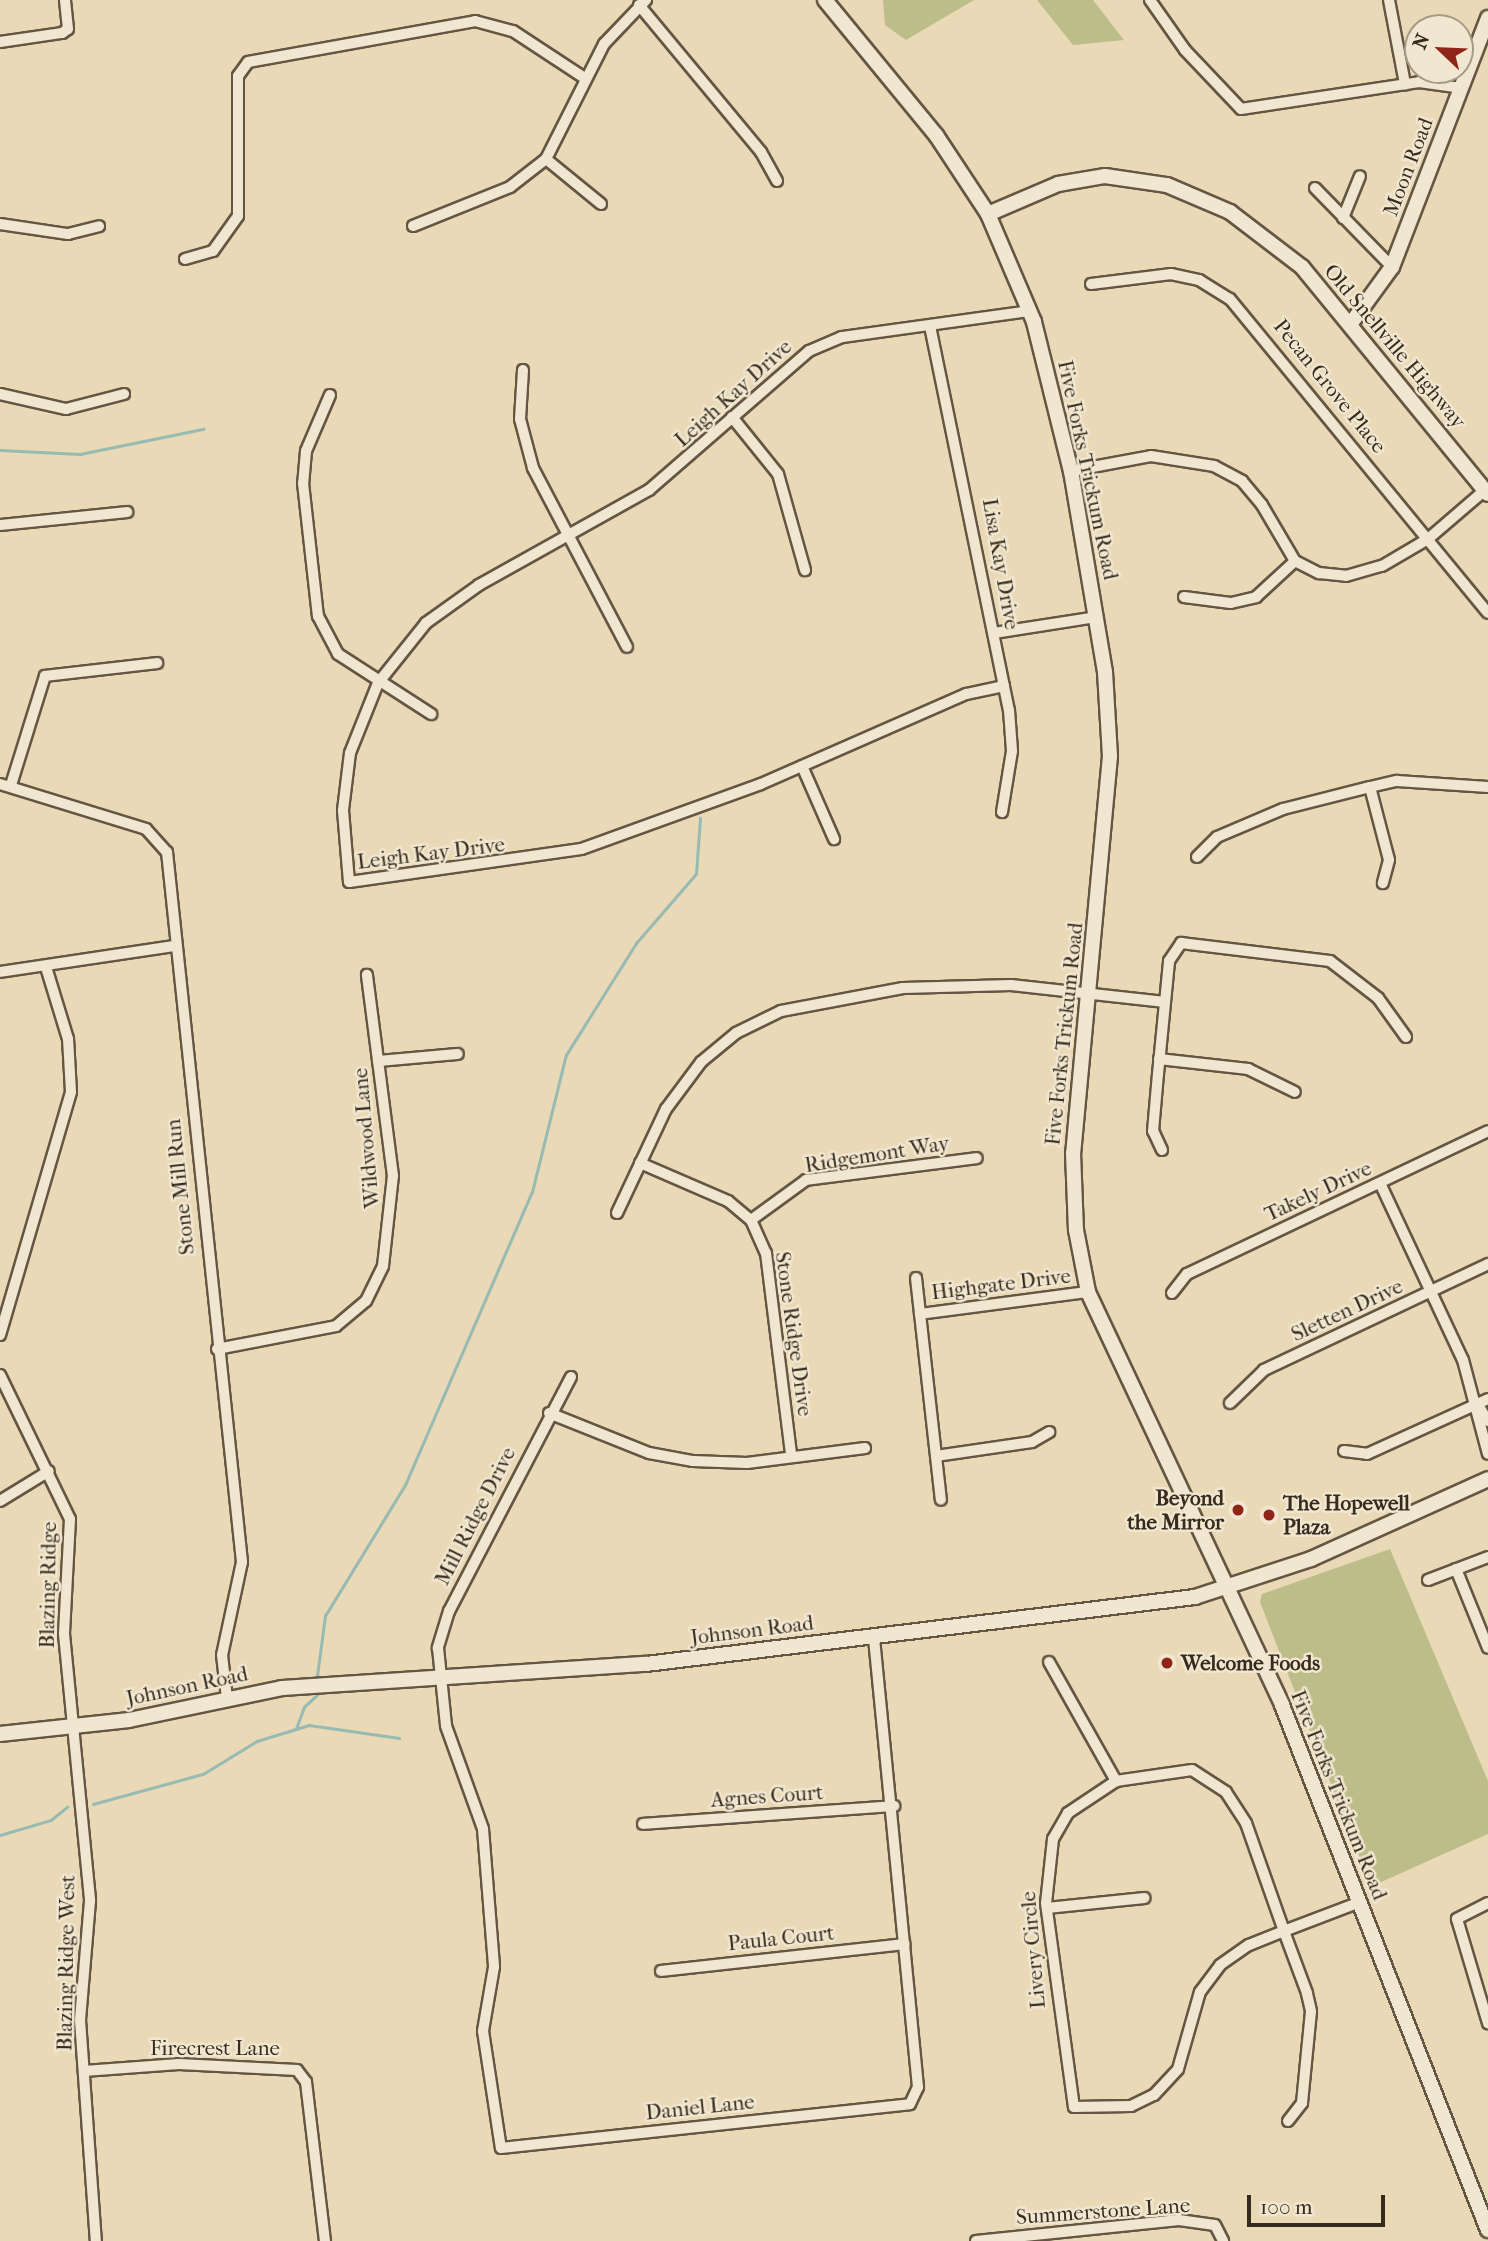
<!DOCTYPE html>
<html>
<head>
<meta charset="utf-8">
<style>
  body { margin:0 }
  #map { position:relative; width:1488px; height:2241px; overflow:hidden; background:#e9d9b6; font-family:"IM FELL French Canon",serif }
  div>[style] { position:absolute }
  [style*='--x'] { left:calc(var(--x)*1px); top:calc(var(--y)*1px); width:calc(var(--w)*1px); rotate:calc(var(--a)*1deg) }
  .green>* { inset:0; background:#bdbd89 }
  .stream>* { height:2.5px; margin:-1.25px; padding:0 1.25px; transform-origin:1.25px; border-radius:1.25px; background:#97bab2 }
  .roads { filter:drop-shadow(2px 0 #645643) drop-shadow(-2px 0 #645643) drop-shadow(0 2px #645643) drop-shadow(0 -2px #645643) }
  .street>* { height:10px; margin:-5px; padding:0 5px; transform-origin:5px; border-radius:5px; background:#f1e6d0 }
  .secondary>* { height:14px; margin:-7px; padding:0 7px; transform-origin:7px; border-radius:7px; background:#f1e6d0 }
  .dots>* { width:19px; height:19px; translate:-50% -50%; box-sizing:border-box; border:4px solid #f1e6d0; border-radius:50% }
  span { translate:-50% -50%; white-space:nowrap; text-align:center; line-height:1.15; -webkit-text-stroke:5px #f1e6d0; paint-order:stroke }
  .street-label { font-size:21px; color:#372b1d }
  .poi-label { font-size:21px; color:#372b1d; font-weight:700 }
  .right { translate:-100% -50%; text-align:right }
  .left { translate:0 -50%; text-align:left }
  .north { position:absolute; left:1404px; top:14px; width:70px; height:70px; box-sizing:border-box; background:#f1e6d0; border:2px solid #a79b88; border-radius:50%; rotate:293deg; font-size:19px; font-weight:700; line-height:28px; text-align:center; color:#372b1d }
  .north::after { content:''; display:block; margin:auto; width:24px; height:32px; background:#8f2418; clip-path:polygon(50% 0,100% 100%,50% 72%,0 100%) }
  .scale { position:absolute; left:1247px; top:2195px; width:138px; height:32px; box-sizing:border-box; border:4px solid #372b1d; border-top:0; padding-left:9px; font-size:21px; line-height:24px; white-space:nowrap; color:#372b1d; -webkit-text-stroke:5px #f1e6d0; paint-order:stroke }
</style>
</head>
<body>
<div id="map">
  <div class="green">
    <div style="clip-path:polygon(883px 0,974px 0,906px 40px,885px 25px)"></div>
    <div style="clip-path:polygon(1037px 0,1093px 0,1124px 40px,1073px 45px)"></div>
    <div style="clip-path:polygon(1390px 1549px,1488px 1781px,1488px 1834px,1379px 1883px,1368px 1879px,1260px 1602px,1262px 1594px)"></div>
  </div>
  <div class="stream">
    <div style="--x:0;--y:450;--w:80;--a:2.9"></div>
    <div style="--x:80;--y:454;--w:126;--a:-11.5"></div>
    <div style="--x:317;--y:1676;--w:61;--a:-82.4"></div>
    <div style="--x:325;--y:1616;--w:153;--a:-58.6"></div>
    <div style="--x:405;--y:1485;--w:319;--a:-66.6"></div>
    <div style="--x:532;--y:1192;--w:141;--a:-76.1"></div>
    <div style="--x:566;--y:1055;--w:133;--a:-57.9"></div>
    <div style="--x:637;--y:942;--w:90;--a:-49.1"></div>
    <div style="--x:696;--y:874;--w:56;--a:-85.9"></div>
    <div style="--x:296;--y:1729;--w:23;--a:-70"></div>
    <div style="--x:304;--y:1707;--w:18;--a:-43"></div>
    <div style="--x:93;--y:1804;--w:114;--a:-15.3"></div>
    <div style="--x:203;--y:1774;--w:63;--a:-31.4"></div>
    <div style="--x:257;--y:1741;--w:54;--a:-17.1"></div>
    <div style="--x:309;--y:1725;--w:91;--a:8.2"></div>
    <div style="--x:0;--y:1835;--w:53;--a:-16.4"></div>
    <div style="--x:51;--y:1820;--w:21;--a:-39"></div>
  </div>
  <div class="roads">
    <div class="street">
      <div style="--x:1150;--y:0;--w:61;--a:55"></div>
      <div style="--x:1185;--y:50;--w:81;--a:46.5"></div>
      <div style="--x:1241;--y:109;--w:180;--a:-8.6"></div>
      <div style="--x:1419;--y:82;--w:42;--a:8.1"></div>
      <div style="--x:1389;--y:0;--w:86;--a:79.2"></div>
      <div style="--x:639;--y:5;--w:191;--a:50.3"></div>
      <div style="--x:761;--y:152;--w:33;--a:61"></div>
      <div style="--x:0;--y:42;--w:63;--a:-8.3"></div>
      <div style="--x:62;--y:33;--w:7;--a:-34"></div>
      <div style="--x:68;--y:29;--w:29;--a:-96"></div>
      <div style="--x:546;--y:159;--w:71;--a:39.3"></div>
      <div style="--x:1315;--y:188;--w:110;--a:45.7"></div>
      <div style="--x:1343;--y:218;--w:45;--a:-68"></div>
      <div style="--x:0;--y:224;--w:69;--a:8.4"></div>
      <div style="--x:68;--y:234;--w:32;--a:-14"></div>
      <div style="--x:413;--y:226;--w:105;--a:-21.9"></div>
      <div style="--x:510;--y:187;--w:46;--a:-37.9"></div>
      <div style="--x:546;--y:159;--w:129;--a:-63.2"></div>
      <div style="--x:604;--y:44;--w:61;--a:-46.3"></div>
      <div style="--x:185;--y:259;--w:29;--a:-16"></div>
      <div style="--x:213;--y:251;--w:43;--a:-54.5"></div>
      <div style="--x:238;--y:216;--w:140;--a:-90"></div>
      <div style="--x:238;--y:76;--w:17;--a:-54"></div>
      <div style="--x:248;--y:62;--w:231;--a:-10.2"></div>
      <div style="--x:475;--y:21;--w:39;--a:15"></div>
      <div style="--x:513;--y:31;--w:87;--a:33.3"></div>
      <div style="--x:1091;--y:284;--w:81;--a:-7.1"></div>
      <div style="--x:1171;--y:274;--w:29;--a:12"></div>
      <div style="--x:1199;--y:280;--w:36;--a:32"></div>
      <div style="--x:1230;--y:299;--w:406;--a:50.6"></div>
      <div style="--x:930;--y:326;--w:392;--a:78.4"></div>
      <div style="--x:1009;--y:710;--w:41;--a:85.8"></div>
      <div style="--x:1012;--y:751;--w:62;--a:99.3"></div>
      <div style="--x:523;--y:370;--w:49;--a:93.5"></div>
      <div style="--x:520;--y:419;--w:51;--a:75.1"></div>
      <div style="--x:533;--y:468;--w:202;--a:62.3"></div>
      <div style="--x:0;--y:394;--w:68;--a:12.8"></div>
      <div style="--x:66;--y:409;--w:60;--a:-14.5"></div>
      <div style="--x:330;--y:395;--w:61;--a:113.2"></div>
      <div style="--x:306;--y:451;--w:32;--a:95"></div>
      <div style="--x:303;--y:483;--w:134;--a:83.6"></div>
      <div style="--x:318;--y:616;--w:43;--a:62.2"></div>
      <div style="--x:338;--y:654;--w:111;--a:32.8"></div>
      <div style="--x:732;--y:417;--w:73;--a:51.1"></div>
      <div style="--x:778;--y:474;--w:100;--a:74.3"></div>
      <div style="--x:1071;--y:471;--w:81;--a:-10.6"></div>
      <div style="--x:1151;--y:456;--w:64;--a:9"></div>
      <div style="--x:1214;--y:466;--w:32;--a:28"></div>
      <div style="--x:1242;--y:481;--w:31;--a:50"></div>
      <div style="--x:1262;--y:505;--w:65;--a:59.5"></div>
      <div style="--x:1295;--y:561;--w:27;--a:27"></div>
      <div style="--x:1319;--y:573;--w:27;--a:6"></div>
      <div style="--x:1346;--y:576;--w:37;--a:-16"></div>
      <div style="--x:1382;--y:566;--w:53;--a:-30.4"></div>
      <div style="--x:1428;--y:539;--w:75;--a:-40.7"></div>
      <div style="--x:0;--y:525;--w:128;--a:-5.8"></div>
      <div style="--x:1184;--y:597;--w:47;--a:7.3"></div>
      <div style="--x:1231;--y:603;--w:26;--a:-13"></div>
      <div style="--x:1256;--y:597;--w:53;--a:-42.7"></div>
      <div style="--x:994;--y:633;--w:103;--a:-8.9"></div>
      <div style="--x:1004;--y:686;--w:39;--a:168"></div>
      <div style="--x:966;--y:694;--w:224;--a:156.3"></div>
      <div style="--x:761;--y:784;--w:191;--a:160.1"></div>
      <div style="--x:581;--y:849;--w:234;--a:171.9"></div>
      <div style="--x:349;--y:882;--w:72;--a:-94.8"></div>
      <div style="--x:343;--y:810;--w:57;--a:-83"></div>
      <div style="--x:350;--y:753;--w:75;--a:-68.2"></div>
      <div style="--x:378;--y:683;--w:77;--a:-51.3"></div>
      <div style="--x:426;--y:623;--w:65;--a:-35.6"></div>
      <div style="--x:479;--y:585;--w:195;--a:-29.2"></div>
      <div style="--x:649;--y:490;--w:212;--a:-41"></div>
      <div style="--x:809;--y:351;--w:36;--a:-23"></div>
      <div style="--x:842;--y:337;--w:189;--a:-7.9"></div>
      <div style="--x:802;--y:766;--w:80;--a:66.3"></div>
      <div style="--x:0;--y:784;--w:153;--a:17.1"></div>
      <div style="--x:146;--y:829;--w:31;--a:48"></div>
      <div style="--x:167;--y:852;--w:714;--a:83.97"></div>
      <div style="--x:242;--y:1562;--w:95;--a:102.1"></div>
      <div style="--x:222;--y:1655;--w:43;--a:83.4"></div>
      <div style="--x:11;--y:785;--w:114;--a:-72.7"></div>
      <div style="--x:45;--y:676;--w:113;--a:-6.6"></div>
      <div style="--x:1370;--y:787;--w:75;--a:75.4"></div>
      <div style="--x:1389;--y:860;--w:24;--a:105"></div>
      <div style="--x:1197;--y:857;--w:28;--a:-45"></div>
      <div style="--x:1217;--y:837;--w:72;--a:-23"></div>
      <div style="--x:1283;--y:809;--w:90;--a:-14.2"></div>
      <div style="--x:1370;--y:787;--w:28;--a:-13"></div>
      <div style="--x:1397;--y:781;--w:91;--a:3.8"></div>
      <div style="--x:0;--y:972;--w:176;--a:-8.5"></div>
      <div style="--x:1159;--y:1059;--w:90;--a:6.4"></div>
      <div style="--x:1248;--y:1069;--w:52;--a:26.1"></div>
      <div style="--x:378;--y:1061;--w:80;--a:-5"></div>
      <div style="--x:1162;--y:1150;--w:21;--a:-115"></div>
      <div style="--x:1153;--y:1131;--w:57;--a:-85"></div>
      <div style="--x:1158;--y:1074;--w:114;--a:-84.4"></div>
      <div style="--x:1169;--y:961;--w:22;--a:-56"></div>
      <div style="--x:1181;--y:943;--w:150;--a:6.9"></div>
      <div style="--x:1330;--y:961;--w:61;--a:37.6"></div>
      <div style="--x:1378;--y:998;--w:48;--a:54.3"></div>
      <div style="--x:640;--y:1163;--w:96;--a:23.4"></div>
      <div style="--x:728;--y:1201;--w:30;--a:40"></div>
      <div style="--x:751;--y:1220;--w:36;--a:66"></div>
      <div style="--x:766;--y:1253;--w:204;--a:82.9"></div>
      <div style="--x:1380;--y:1183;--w:195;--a:64.9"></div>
      <div style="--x:1463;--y:1360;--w:97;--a:75.1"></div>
      <div style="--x:617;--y:1213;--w:115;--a:-64.8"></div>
      <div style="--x:666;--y:1109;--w:59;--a:-53.3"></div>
      <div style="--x:701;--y:1062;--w:45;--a:-39.6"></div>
      <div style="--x:736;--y:1033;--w:50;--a:-26.1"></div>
      <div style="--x:781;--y:1011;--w:124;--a:-10.7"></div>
      <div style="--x:903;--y:988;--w:108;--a:-1.6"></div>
      <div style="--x:1011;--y:985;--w:155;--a:6.3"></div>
      <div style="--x:751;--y:1220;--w:68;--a:-36"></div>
      <div style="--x:806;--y:1180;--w:172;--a:-7.3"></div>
      <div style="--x:916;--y:1278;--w:223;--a:83.6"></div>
      <div style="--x:1172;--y:1293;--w:24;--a:-52"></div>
      <div style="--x:1187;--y:1274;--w:333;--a:-25.4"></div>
      <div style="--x:920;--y:1314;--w:169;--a:-7.5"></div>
      <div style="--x:0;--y:1335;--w:253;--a:-73.7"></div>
      <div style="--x:71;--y:1092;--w:53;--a:-93.2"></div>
      <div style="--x:68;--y:1039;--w:75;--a:-107"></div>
      <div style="--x:217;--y:1349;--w:121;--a:-10.9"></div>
      <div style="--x:336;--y:1326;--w:39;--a:-40"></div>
      <div style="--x:366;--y:1301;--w:39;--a:-64"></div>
      <div style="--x:383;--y:1266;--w:91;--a:-83.7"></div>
      <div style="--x:393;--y:1176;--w:203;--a:-97.4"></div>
      <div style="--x:0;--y:1375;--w:160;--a:64.1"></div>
      <div style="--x:70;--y:1519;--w:115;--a:93"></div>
      <div style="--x:64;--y:1634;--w:268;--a:84.4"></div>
      <div style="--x:90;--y:1901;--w:119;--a:94.8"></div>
      <div style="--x:80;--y:2020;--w:222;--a:85.9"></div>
      <div style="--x:571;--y:1377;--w:264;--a:117.5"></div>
      <div style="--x:449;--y:1611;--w:39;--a:107"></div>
      <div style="--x:438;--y:1648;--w:78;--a:84.1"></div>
      <div style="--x:446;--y:1726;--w:109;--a:70.2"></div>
      <div style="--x:483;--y:1829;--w:138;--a:85.4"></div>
      <div style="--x:494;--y:1967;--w:65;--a:99.8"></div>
      <div style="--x:483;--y:2031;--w:118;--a:81.3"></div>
      <div style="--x:501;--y:2148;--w:411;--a:-6.1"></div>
      <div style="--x:910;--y:2104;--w:19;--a:-65"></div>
      <div style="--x:918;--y:2087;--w:452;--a:-95.6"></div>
      <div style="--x:1230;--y:1403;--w:47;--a:-44.1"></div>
      <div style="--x:1264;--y:1370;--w:248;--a:-25.3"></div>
      <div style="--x:1477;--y:1403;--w:21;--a:59"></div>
      <div style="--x:549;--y:1413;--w:108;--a:21.8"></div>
      <div style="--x:649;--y:1453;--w:45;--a:10.3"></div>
      <div style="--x:693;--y:1461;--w:54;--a:2.1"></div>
      <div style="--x:747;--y:1463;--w:119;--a:-7.2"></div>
      <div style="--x:1344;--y:1451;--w:23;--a:7"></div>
      <div style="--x:1367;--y:1454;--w:133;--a:-24.4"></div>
      <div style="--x:936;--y:1456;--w:97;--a:-8.3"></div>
      <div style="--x:1032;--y:1442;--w:20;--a:-30"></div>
      <div style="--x:0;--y:1501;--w:57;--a:-31.5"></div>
      <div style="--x:1456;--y:1569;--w:85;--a:67.9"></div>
      <div style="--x:1428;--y:1580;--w:64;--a:-21"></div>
      <div style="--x:1049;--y:1662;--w:137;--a:60.6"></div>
      <div style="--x:643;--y:1824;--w:252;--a:-4.1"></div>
      <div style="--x:1488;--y:1903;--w:35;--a:153"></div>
      <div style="--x:1457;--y:1919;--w:109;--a:73.4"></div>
      <div style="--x:1047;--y:1908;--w:98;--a:-5.9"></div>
      <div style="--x:661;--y:1971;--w:245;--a:-6.3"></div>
      <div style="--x:84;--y:2071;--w:95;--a:-4.2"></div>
      <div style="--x:179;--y:2064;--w:118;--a:2.9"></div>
      <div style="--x:297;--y:2070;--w:15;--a:53"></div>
      <div style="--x:306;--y:2082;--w:160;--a:83.2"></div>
      <div style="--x:1288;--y:2121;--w:23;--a:-52"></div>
      <div style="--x:1302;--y:2103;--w:92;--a:-84.4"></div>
      <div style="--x:1311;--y:2011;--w:18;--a:-103"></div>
      <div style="--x:1307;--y:1993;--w:66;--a:-110.4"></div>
      <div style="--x:1284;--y:1931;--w:114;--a:-109.4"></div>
      <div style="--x:1246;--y:1823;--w:37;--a:-123"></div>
      <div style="--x:1226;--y:1792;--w:40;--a:-147.1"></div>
      <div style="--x:1192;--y:1770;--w:77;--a:171.8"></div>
      <div style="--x:1116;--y:1781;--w:58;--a:146.3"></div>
      <div style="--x:1068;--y:1813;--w:30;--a:120"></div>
      <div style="--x:1053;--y:1839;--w:64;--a:96.2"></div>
      <div style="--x:1046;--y:1903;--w:206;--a:82.2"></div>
      <div style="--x:1074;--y:2107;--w:57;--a:-1"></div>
      <div style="--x:1131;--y:2106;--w:25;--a:-26"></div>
      <div style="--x:1154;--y:2095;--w:35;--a:-47"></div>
      <div style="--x:1178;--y:2069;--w:80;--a:-74.1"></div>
      <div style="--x:1200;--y:1992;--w:34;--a:-53"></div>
      <div style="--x:1220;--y:1965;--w:35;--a:-35"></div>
      <div style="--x:1249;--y:1945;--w:38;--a:-22"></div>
      <div style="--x:1284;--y:1931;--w:81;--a:-20.9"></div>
      <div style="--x:976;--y:2241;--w:204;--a:-5.9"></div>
      <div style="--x:1179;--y:2220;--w:36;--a:8"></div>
      <div style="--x:1215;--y:2225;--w:18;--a:63"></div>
    </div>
    <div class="secondary">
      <div style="--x:825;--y:0;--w:175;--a:50.6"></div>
      <div style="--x:936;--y:135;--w:95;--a:56.6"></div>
      <div style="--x:988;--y:214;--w:117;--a:66.9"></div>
      <div style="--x:1034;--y:322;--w:154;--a:76.1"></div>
      <div style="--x:1071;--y:471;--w:204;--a:80.4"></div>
      <div style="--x:1105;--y:672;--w:84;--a:86.6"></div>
      <div style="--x:1110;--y:756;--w:399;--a:95.3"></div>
      <div style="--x:1073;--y:1153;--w:77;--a:87.8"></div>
      <div style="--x:1076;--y:1230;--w:63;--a:79"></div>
      <div style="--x:1088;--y:1292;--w:456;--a:64.8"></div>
      <div style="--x:1282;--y:1705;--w:564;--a:68.58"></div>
      <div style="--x:988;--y:214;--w:76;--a:-23.2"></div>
      <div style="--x:1058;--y:184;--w:48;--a:-9.7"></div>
      <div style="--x:1105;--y:176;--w:63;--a:8.3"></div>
      <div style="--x:1167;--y:185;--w:69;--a:23.2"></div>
      <div style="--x:1230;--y:212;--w:91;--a:37.4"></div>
      <div style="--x:1302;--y:267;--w:293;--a:50.7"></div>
      <div style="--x:1352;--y:322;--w:68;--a:-54"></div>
      <div style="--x:1392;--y:267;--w:267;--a:-68.9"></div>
      <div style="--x:0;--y:1734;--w:130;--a:-6.2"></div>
      <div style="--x:129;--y:1720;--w:156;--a:-11.8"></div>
      <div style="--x:282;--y:1688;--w:365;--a:-3.8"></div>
      <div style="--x:646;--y:1664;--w:553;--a:-6.96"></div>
      <div style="--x:1195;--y:1597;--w:122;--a:-18.1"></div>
      <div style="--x:1311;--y:1559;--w:194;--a:-24.3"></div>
    </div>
  </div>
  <div class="dots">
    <div style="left:1238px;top:1510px;background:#8f2418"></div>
    <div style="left:1269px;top:1515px;background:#8f2418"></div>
    <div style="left:1167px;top:1663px;background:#8f2418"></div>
  </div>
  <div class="street-label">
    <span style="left:1408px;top:167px;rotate:-69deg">Moon Road</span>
    <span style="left:1395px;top:346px;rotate:50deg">Old Snellville Highway</span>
    <span style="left:1330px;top:386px;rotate:51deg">Pecan Grove Place</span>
    <span style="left:733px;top:393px;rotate:-42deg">Leigh Kay Drive</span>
    <span style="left:1088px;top:470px;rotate:78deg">Five Forks Trickum Road</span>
    <span style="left:1001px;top:564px;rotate:80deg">Lisa Kay Drive</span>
    <span style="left:431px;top:853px;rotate:-7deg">Leigh Kay Drive</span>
    <span style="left:1064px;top:1034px;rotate:-84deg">Five Forks Trickum Road</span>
    <span style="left:366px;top:1138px;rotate:-95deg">Wildwood Lane</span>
    <span style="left:877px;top:1154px;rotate:-9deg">Ridgemont Way</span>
    <span style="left:180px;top:1187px;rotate:-96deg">Stone Mill Run</span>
    <span style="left:1318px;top:1191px;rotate:-25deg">Takely Drive</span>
    <span style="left:1001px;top:1284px;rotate:-7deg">Highgate Drive</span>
    <span style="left:1347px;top:1310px;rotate:-25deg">Sletten Drive</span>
    <span style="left:794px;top:1334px;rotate:82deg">Stone Ridge Drive</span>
    <span style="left:475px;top:1516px;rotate:-63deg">Mill Ridge Drive</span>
    <span style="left:48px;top:1585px;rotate:-89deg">Blazing Ridge</span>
    <span style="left:752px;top:1630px;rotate:-7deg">Johnson Road</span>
    <span style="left:187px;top:1686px;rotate:-12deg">Johnson Road</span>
    <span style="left:1339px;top:1795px;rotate:68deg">Five Forks Trickum Road</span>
    <span style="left:767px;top:1796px;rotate:-4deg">Agnes Court</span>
    <span style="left:781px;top:1938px;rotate:-6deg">Paula Court</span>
    <span style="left:1033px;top:1950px;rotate:-95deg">Livery Circle</span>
    <span style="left:66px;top:1963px;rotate:-89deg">Blazing Ridge West</span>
    <span style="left:215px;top:2048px">Firecrest Lane</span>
    <span style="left:700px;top:2107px;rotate:-6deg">Daniel Lane</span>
    <span style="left:1103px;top:2211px;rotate:-4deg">Summerstone Lane</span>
  </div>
  <div class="poi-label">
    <span class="right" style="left:1224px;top:1510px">Beyond<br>the Mirror</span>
    <span class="left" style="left:1283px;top:1515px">The Hopewell<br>Plaza</span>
    <span class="left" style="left:1181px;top:1663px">Welcome Foods</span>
  </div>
  <div class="north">N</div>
  <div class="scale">100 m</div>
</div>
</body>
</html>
